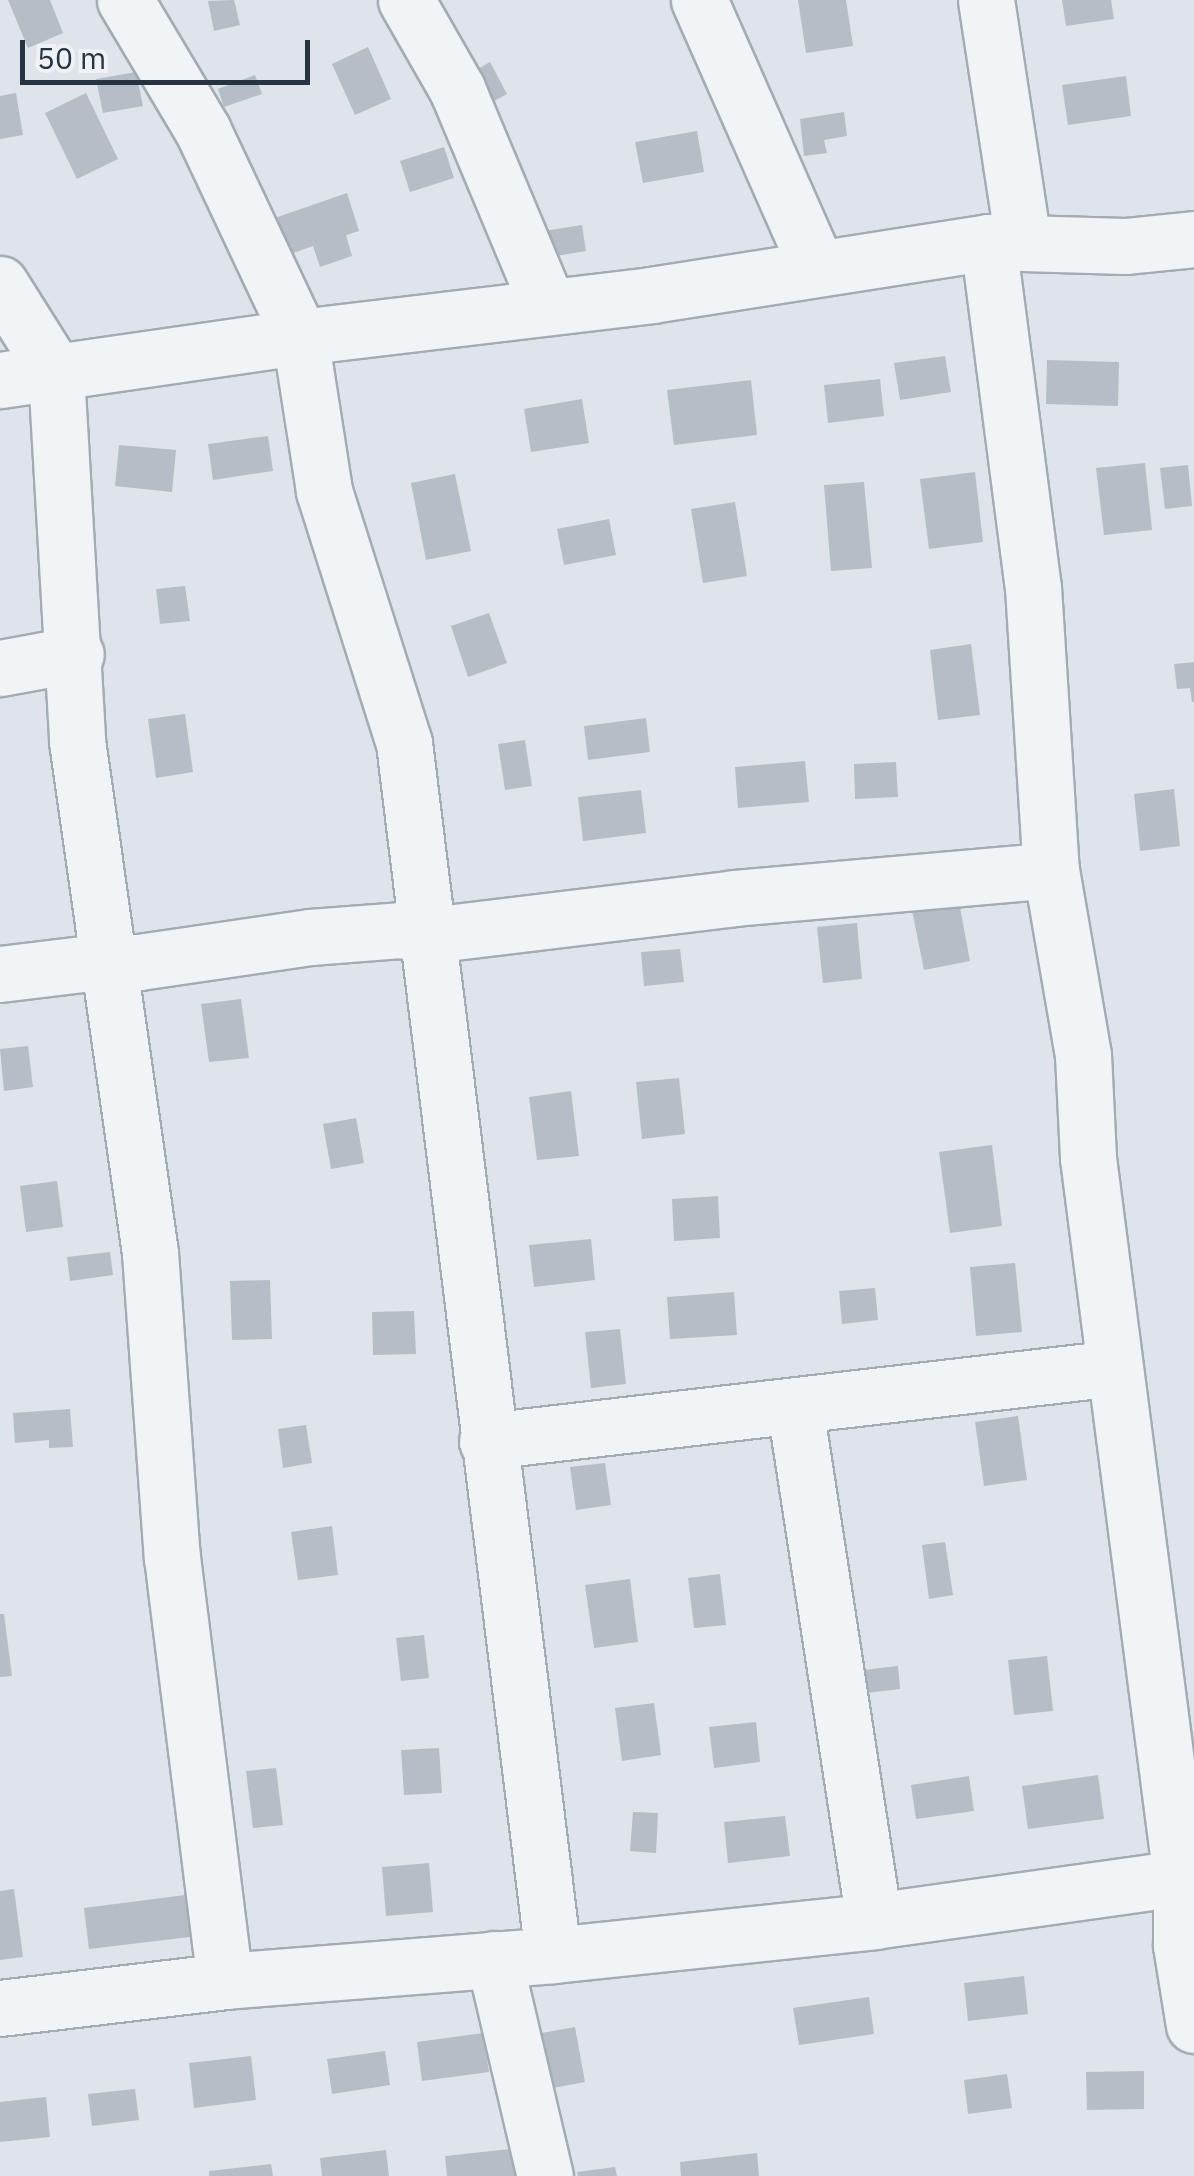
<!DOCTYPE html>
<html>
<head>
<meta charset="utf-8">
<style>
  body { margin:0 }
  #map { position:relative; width:1194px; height:2176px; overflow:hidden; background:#dee4e9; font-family:"IBM Plex Sans",sans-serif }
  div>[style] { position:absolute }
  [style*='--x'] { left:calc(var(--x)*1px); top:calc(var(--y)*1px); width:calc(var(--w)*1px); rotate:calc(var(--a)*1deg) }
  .building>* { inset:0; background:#b5bec6 }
  .roads { filter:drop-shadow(2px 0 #a3abb3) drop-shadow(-2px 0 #a3abb3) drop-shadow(0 2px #a3abb3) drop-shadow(0 -2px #a3abb3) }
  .minor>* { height:55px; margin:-27.5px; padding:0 27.5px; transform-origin:27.5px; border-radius:27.5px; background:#f1f4f7 }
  span { translate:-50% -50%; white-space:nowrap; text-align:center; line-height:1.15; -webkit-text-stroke:9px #eef2f6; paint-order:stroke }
  .scale { position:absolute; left:20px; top:40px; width:290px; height:45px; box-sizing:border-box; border:5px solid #263341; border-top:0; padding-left:12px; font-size:30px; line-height:35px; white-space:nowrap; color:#263341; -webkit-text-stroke:8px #eef2f6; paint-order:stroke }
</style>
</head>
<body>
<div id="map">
  <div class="building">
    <div style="clip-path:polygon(8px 0,50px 0,63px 33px,28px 48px)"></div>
    <div style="clip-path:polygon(234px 0,240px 25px,214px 31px,208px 1px)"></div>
    <div style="clip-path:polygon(798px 0,846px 0,853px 46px,806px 53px)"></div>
    <div style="clip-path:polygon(1062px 0,1111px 0,1114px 19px,1066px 26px)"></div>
    <div style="clip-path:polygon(368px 47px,391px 99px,355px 115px,332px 64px)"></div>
    <div style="clip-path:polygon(490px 62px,507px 94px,485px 106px,469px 74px)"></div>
    <div style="clip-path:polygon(136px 72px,143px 106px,103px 113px,96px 79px)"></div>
    <div style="clip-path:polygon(255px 75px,262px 94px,224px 107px,218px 89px)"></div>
    <div style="clip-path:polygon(1126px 76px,1131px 116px,1068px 125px,1062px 85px)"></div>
    <div style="clip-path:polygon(16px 93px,23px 135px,0 139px,0 96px)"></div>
    <div style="clip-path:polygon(86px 93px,118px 159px,77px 179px,45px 113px)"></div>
    <div style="clip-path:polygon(844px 112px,847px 136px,824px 140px,827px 153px,804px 156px,800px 119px)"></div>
    <div style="clip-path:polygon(697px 131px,704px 172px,643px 183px,635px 142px)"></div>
    <div style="clip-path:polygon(444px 147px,454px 178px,410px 192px,400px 161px)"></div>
    <div style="clip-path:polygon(347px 193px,359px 231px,346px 235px,352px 256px,320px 267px,313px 246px,282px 257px,269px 220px)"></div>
    <div style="clip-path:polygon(582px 225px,586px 251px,537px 259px,532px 233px)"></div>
    <div style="clip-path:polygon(945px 356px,951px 392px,900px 400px,894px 363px)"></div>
    <div style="clip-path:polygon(1047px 360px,1119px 362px,1118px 406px,1046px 404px)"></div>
    <div style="clip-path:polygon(880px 379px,884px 416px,828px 423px,824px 385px)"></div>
    <div style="clip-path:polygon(751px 380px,757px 435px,674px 445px,667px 390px)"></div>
    <div style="clip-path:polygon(582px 399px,589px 443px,531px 452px,524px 409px)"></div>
    <div style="clip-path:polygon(268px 436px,273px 471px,213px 480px,208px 444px)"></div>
    <div style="clip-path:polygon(119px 445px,176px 450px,172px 492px,115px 486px)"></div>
    <div style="clip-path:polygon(1145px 463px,1152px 530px,1104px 535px,1096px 468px)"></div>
    <div style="clip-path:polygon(1188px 465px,1192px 506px,1165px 509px,1160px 468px)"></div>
    <div style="clip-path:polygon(975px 472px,983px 542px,929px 549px,920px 479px)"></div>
    <div style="clip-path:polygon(455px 474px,471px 551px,426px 560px,411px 483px)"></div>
    <div style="clip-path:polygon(864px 482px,872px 568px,831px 571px,824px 485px)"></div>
    <div style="clip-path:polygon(735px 502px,747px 576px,703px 583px,691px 509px)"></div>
    <div style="clip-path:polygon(609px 519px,616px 555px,564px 565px,557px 529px)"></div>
    <div style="clip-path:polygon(185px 586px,190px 621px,160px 624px,156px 589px)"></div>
    <div style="clip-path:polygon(489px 613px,507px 663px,468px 677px,451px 626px)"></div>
    <div style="clip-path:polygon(971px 644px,980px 715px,938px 720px,930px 650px)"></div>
    <div style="clip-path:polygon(1194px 662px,1194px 702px,1192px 702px,1190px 688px,1177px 689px,1174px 664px)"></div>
    <div style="clip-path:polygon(185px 714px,193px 772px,156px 778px,148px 719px)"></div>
    <div style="clip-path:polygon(646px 718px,650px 752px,588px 760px,584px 726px)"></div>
    <div style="clip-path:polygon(525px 740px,532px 786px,505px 790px,498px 744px)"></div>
    <div style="clip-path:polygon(805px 761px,809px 802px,738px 808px,735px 767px)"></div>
    <div style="clip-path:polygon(896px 762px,898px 797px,855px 799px,854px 764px)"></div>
    <div style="clip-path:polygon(1174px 789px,1180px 846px,1140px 851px,1134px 794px)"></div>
    <div style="clip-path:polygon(641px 790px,646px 833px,583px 841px,578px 797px)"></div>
    <div style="clip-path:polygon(959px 902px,970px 961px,924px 970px,912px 910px)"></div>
    <div style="clip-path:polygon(857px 923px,862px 979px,823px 983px,817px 927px)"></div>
    <div style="clip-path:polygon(680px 949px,684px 982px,644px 986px,641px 952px)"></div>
    <div style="clip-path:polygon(241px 999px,249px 1058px,209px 1062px,201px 1004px)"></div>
    <div style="clip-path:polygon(28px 1046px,33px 1087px,4px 1091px,0 1049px)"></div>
    <div style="clip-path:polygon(679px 1078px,685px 1134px,642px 1139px,636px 1082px)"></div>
    <div style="clip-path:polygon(571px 1091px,579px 1156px,537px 1160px,529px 1097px)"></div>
    <div style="clip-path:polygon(356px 1118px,364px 1163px,331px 1169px,323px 1124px)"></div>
    <div style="clip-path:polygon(992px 1145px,1002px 1226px,950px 1233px,939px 1152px)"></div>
    <div style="clip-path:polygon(57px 1181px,63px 1227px,26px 1232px,20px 1186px)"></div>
    <div style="clip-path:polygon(718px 1196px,720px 1238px,674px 1241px,672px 1199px)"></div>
    <div style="clip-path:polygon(591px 1239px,595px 1280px,534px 1287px,529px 1245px)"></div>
    <div style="clip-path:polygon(110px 1252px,113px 1275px,70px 1281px,67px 1257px)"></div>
    <div style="clip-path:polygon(1015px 1263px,1022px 1332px,976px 1336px,970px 1267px)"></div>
    <div style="clip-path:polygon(270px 1280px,272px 1339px,232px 1340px,230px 1281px)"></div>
    <div style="clip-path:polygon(875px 1288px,878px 1320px,842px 1324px,839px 1291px)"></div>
    <div style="clip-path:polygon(734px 1292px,737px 1335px,670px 1339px,667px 1297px)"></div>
    <div style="clip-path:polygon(414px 1311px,416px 1354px,373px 1355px,372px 1312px)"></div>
    <div style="clip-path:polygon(620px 1329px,626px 1384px,591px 1388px,585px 1332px)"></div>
    <div style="clip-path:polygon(70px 1409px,73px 1447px,49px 1448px,49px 1440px,15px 1443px,13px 1413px)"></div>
    <div style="clip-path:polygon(1018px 1416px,1027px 1480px,984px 1486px,975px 1422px)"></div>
    <div style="clip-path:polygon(306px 1425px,312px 1463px,283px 1468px,278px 1429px)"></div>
    <div style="clip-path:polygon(605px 1463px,611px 1505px,576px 1510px,570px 1467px)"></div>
    <div style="clip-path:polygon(332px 1526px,338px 1575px,298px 1580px,291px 1532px)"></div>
    <div style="clip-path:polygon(945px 1542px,953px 1595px,929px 1599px,922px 1545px)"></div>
    <div style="clip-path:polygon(720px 1574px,726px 1625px,694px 1628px,688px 1578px)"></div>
    <div style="clip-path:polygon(630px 1579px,638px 1642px,594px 1648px,585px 1585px)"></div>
    <div style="clip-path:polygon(0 1614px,4px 1614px,12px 1676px,0 1677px)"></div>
    <div style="clip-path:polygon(424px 1635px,429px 1678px,401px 1681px,396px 1638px)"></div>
    <div style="clip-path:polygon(1047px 1656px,1053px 1711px,1014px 1715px,1008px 1660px)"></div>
    <div style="clip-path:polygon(898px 1666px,900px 1689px,858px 1694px,855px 1671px)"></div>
    <div style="clip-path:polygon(654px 1703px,661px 1755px,622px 1761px,615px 1708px)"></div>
    <div style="clip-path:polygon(756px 1722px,760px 1762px,714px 1768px,709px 1727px)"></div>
    <div style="clip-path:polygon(439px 1748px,442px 1793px,404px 1795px,401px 1750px)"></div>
    <div style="clip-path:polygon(276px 1768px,283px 1825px,253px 1828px,246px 1771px)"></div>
    <div style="clip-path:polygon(1098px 1775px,1104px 1819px,1028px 1829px,1022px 1786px)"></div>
    <div style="clip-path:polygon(969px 1776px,974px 1811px,916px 1819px,911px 1785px)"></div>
    <div style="clip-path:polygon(633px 1812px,658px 1813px,656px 1853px,630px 1851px)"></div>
    <div style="clip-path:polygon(785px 1816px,790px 1856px,728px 1863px,724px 1822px)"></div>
    <div style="clip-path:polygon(429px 1863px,433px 1912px,386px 1916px,382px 1867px)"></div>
    <div style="clip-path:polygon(14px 1889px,23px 1957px,0 1960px,0 1891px)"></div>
    <div style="clip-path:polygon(193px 1894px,198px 1936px,89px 1949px,84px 1908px)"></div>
    <div style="clip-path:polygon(1024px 1976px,1028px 2014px,968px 2021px,964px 1983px)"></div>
    <div style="clip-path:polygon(869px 1997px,874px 2034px,799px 2045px,793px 2008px)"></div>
    <div style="clip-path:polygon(575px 2027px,585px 2082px,547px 2089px,536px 2034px)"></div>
    <div style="clip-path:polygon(483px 2033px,489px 2072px,422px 2081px,417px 2042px)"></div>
    <div style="clip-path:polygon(385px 2051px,390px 2085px,332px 2094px,327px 2059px)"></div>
    <div style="clip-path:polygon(251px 2056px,256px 2100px,194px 2108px,189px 2063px)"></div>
    <div style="clip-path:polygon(1144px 2071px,1144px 2109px,1087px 2110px,1086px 2072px)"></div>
    <div style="clip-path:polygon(1007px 2074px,1012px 2108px,968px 2114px,964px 2080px)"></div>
    <div style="clip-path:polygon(135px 2089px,139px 2120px,92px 2126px,88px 2094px)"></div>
    <div style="clip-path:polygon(46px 2097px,50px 2137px,0 2142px,0 2102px)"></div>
    <div style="clip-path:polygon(518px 2148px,521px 2176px,447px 2176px,445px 2156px)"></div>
    <div style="clip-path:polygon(386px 2150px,389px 2176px,322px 2176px,320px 2158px)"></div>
    <div style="clip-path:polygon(757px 2153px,759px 2176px,681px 2176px,680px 2162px)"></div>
    <div style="clip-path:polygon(271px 2164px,273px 2176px,209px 2176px,209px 2171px)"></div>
    <div style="clip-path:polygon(615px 2167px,617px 2176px,578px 2176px,577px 2172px)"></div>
  </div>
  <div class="roads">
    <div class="minor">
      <div style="--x:125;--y:0;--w:152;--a:59.2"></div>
      <div style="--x:203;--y:131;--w:228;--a:64.8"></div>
      <div style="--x:300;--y:337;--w:156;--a:81.1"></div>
      <div style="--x:324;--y:491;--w:264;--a:72.4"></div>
      <div style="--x:404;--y:743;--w:1221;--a:82.99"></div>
      <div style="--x:406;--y:0;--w:103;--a:60.2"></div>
      <div style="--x:457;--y:89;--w:236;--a:67.3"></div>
      <div style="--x:699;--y:0;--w:292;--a:66.2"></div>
      <div style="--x:986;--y:0;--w:244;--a:81.3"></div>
      <div style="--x:988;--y:242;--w:348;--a:82.6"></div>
      <div style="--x:1033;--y:587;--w:284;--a:86.4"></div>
      <div style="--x:1051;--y:870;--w:188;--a:80.2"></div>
      <div style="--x:1083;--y:1055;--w:103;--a:87.2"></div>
      <div style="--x:1088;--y:1158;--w:726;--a:82.64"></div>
      <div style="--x:1181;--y:1878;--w:67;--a:90"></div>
      <div style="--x:1181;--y:1945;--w:81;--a:80.8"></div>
      <div style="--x:0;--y:284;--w:105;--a:57.8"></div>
      <div style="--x:56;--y:373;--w:369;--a:86.7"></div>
      <div style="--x:77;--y:741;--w:517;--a:81.89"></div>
      <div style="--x:150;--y:1253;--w:305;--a:85.9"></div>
      <div style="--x:172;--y:1557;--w:427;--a:82.9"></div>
      <div style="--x:0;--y:380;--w:303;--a:-8.2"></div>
      <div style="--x:300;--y:337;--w:354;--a:-6.8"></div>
      <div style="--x:651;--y:295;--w:341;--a:-8.9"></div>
      <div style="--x:988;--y:242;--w:137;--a:1.7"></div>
      <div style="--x:1125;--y:246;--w:69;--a:-5.8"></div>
      <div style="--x:0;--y:668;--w:77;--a:-10.4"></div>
      <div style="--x:0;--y:974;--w:108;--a:-6.9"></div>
      <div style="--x:107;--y:961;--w:32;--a:2"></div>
      <div style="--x:139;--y:962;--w:173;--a:-8.3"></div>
      <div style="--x:310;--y:937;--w:90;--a:-4.4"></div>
      <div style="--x:400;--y:930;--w:30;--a:9"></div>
      <div style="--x:430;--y:935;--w:306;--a:-6.9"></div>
      <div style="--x:734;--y:898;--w:318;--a:-5"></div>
      <div style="--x:795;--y:1408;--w:519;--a:81.25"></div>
      <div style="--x:487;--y:1441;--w:632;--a:-6.63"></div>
      <div style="--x:494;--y:1959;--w:223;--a:76.8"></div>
      <div style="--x:0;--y:2008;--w:227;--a:-6.8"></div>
      <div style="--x:225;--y:1981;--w:329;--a:-4.5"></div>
      <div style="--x:553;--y:1955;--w:323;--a:-6"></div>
      <div style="--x:874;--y:1921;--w:323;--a:-8"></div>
    </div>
  </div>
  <div class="scale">50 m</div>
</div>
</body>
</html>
